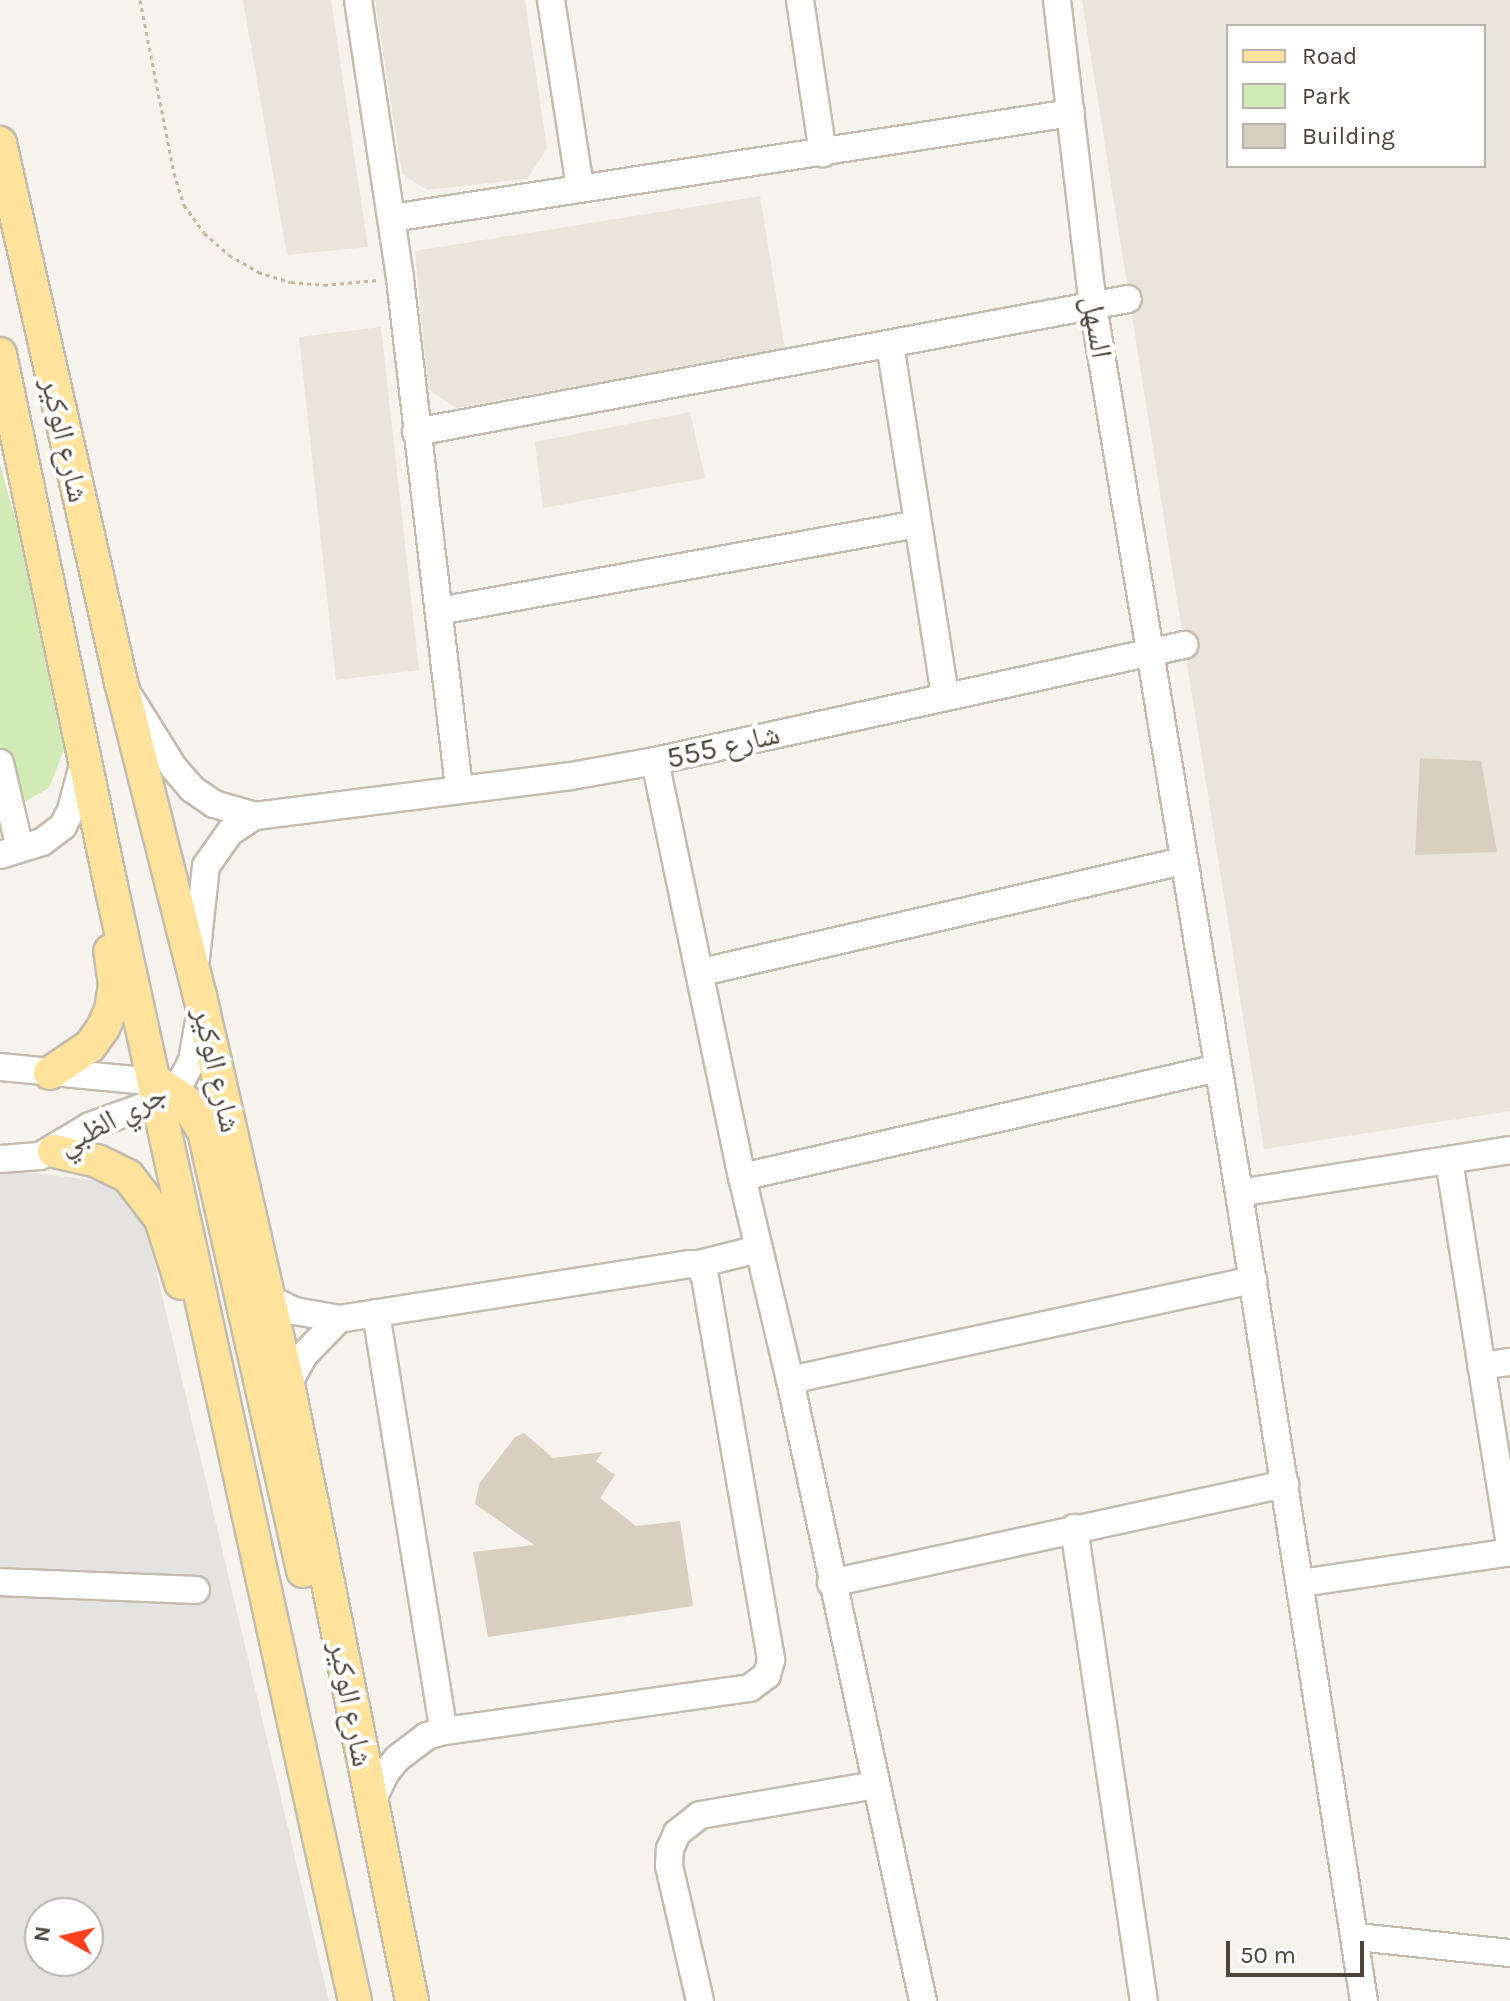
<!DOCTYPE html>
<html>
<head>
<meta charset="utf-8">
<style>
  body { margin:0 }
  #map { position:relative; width:1510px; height:2001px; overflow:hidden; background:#f6f3ec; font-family:Karla,"Noto Naskh Arabic",sans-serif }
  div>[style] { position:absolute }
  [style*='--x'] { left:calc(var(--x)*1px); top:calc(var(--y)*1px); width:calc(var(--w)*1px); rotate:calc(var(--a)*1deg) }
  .residential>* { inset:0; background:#eae5da }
  .green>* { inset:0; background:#d2eab5 }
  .parking>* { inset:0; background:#e5e3e0 }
  .building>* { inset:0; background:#d8cfc1 }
  .path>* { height:3px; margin-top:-1.5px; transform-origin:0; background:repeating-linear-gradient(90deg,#c4b79f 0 4px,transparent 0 8px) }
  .roads { filter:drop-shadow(2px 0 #c2bbae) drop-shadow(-2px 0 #c2bbae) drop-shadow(0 2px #c2bbae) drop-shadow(0 -2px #c2bbae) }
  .minor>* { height:26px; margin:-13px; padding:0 13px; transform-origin:13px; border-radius:13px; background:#fff }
  .major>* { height:32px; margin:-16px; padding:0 16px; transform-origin:16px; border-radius:16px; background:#ffe39c }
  span { translate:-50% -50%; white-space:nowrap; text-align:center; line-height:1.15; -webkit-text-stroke:8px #fff; paint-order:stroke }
  .street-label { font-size:30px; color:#4b4439 }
  .legend { position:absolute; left:1226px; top:24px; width:260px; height:144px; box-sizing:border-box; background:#fff; border:2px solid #b7b4b0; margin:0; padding:10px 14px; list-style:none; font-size:24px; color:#4b4439 }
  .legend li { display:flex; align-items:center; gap:16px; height:40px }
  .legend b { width:40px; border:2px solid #b7b4b0 }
  .north { position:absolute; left:24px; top:1897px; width:80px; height:80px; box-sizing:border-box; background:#fff; border:2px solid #b7b4b0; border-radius:50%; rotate:278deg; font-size:22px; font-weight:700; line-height:32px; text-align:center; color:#4b4439 }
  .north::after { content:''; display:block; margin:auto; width:28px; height:36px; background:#fc3f1d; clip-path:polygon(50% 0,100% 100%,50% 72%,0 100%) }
  .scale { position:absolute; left:1226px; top:1941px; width:138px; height:36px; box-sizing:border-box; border:4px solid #4b4439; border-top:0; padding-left:10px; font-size:24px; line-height:28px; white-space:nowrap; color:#4b4439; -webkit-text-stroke:6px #fff; paint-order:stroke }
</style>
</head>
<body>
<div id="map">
  <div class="residential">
    <div style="clip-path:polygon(243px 0,331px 0,368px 247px,287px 255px)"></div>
    <div style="clip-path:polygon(375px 0,525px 0,547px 149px,527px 179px,427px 190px,402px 174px)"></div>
    <div style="clip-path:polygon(evenodd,1082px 0,1510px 0,1510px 1111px,1264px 1149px,1082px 0,1228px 26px,1484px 26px,1484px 166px,1228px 166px,1228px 26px)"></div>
    <div style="clip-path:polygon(760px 196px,785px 349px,456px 408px,428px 389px,415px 251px)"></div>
    <div style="clip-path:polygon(381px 327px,419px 670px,336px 680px,299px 337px)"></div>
    <div style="clip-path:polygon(690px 412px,705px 478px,543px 508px,535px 442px)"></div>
  </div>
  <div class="green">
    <div style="clip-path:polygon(0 465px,74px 724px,49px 788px,0 816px)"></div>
  </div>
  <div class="parking">
    <div style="clip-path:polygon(evenodd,0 1169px,108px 1182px,123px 1191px,144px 1219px,329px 2001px,0 2001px,0 1169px,40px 1913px,88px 1913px,88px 1961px,40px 1961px,40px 1913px)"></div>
  </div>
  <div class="building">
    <div style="clip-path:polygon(1420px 758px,1481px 761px,1497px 852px,1415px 855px)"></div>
    <div style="clip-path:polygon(524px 1433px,553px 1458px,603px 1452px,596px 1461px,615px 1475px,600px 1498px,636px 1526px,680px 1521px,693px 1606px,488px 1637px,473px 1552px,534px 1545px,475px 1504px,479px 1484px,515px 1437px)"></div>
  </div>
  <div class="path">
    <div style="--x:140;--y:0;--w:176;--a:78.9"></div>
    <div style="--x:174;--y:173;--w:34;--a:73"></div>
    <div style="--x:184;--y:205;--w:34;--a:54"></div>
    <div style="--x:204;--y:233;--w:33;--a:41"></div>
    <div style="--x:229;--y:255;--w:34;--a:30"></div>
    <div style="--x:258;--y:272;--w:34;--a:17"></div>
    <div style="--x:291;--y:282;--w:33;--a:5"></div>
    <div style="--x:324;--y:285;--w:53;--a:-5.4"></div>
  </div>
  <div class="roads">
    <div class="minor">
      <div style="--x:358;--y:0;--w:281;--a:81.4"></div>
      <div style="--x:400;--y:278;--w:513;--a:83.4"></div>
      <div style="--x:551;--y:0;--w:190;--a:81.2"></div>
      <div style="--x:800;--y:0;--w:155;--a:81.5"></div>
      <div style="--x:1057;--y:0;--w:307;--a:83.3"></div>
      <div style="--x:1093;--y:305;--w:900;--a:80.66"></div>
      <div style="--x:1239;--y:1193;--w:818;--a:81.21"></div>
      <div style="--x:392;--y:218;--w:687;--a:-8.79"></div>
      <div style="--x:890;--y:344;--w:356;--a:81.1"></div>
      <div style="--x:416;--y:432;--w:724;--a:-10.58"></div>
      <div style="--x:439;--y:611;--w:487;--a:-10.3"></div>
      <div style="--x:131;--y:699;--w:81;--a:58.1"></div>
      <div style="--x:174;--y:768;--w:28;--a:49"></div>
      <div style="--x:192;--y:789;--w:27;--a:34"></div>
      <div style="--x:214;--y:804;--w:43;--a:16.3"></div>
      <div style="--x:255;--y:816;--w:319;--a:-7.2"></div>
      <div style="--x:571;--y:776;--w:85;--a:-10.1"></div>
      <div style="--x:655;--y:761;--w:542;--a:-12.37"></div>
      <div style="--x:655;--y:761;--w:425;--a:78.2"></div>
      <div style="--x:742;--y:1177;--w:209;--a:76.7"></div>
      <div style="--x:790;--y:1380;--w:635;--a:77.91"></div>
      <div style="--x:0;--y:763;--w:88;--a:76.9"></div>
      <div style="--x:0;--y:855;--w:44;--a:-17.2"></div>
      <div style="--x:42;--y:842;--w:26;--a:-37"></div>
      <div style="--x:63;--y:826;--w:18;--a:-63"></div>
      <div style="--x:71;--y:810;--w:51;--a:-75.1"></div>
      <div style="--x:196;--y:958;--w:93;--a:-83.8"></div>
      <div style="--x:206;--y:866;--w:42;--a:-54.8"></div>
      <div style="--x:230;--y:832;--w:30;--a:-33"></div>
      <div style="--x:702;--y:972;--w:495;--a:-13"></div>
      <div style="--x:0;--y:1067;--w:158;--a:5.5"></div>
      <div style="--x:0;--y:1159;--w:40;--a:-4.3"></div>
      <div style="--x:40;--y:1156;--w:58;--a:-31"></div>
      <div style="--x:90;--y:1126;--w:76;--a:-20.1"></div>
      <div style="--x:161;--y:1100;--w:31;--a:-45"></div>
      <div style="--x:183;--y:1078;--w:19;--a:-62"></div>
      <div style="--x:192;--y:1061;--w:47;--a:-80.1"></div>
      <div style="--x:1449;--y:1160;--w:390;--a:81"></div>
      <div style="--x:742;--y:1177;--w:488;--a:-12.9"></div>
      <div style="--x:1239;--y:1193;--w:274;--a:-9"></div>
      <div style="--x:698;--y:1264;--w:63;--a:-13.8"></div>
      <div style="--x:268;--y:1298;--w:30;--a:26"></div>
      <div style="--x:295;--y:1311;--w:45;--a:10.3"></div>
      <div style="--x:339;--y:1319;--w:356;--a:-8.9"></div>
      <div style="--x:691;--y:1264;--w:7;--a:0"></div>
      <div style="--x:698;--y:1264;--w:15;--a:62"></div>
      <div style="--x:705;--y:1277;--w:389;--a:80.2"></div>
      <div style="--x:771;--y:1660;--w:16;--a:105"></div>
      <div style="--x:767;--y:1675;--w:21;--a:143"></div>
      <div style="--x:750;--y:1688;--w:309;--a:172"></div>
      <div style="--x:444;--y:1731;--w:18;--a:164"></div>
      <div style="--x:427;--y:1736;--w:38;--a:143"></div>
      <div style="--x:397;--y:1759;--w:17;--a:130"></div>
      <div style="--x:386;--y:1772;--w:34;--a:116"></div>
      <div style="--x:376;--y:1313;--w:423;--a:80.8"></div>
      <div style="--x:1481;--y:1366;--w:29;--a:-8"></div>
      <div style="--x:790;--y:1380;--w:474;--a:-12.2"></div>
      <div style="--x:288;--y:1384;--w:33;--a:-61"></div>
      <div style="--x:304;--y:1355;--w:50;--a:-45.8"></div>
      <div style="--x:1074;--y:1528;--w:478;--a:81.6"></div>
      <div style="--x:0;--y:1582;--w:196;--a:2.3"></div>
      <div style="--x:831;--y:1583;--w:465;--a:-12.3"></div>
      <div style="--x:1301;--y:1583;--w:211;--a:-8.4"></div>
      <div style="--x:1357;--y:1937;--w:154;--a:6"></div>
      <div style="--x:700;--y:2001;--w:139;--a:-102.9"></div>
      <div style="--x:669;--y:1866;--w:17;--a:-87"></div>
      <div style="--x:670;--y:1849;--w:17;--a:-66"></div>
      <div style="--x:677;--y:1833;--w:29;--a:-38"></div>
      <div style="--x:700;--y:1815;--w:179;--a:-9.7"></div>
    </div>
    <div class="major">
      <div style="--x:0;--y:143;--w:552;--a:77.35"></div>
      <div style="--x:121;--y:682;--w:324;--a:75.9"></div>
      <div style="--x:200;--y:996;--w:398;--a:77.2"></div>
      <div style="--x:288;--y:1384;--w:629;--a:78.64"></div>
      <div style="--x:0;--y:354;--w:543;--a:78.21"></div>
      <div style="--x:111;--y:886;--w:1141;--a:77.66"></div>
      <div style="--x:50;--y:1073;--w:48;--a:-34"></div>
      <div style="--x:90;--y:1046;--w:22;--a:-54"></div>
      <div style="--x:103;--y:1028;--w:20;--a:-66"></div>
      <div style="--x:111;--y:1010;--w:25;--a:-81"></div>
      <div style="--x:115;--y:985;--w:34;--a:-98"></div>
      <div style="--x:157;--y:1082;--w:34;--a:34"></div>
      <div style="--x:185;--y:1101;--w:36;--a:58"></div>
      <div style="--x:204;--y:1131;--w:451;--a:77.3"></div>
      <div style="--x:54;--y:1151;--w:44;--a:13.1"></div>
      <div style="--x:97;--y:1161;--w:34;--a:26"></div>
      <div style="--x:128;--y:1176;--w:54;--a:52.5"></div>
      <div style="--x:161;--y:1219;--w:67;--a:72.6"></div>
    </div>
  </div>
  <div class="street-label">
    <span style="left:1097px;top:327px;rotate:81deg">السهل</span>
    <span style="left:65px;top:440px;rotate:77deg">شارع الوكير</span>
    <span style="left:723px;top:746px;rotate:-13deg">شارع 555</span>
    <span style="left:217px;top:1070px;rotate:77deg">شارع الوكير</span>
    <span style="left:112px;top:1119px;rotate:-28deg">جري الظبي</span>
    <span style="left:351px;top:1704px;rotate:79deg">شارع الوكير</span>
  </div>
  <ul class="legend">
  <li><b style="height:10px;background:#ffe39c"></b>Road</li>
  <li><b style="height:22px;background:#d2eab5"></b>Park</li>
  <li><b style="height:22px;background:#d8cfc1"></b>Building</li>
  </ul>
  <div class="north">N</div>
  <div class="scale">50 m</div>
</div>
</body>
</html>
